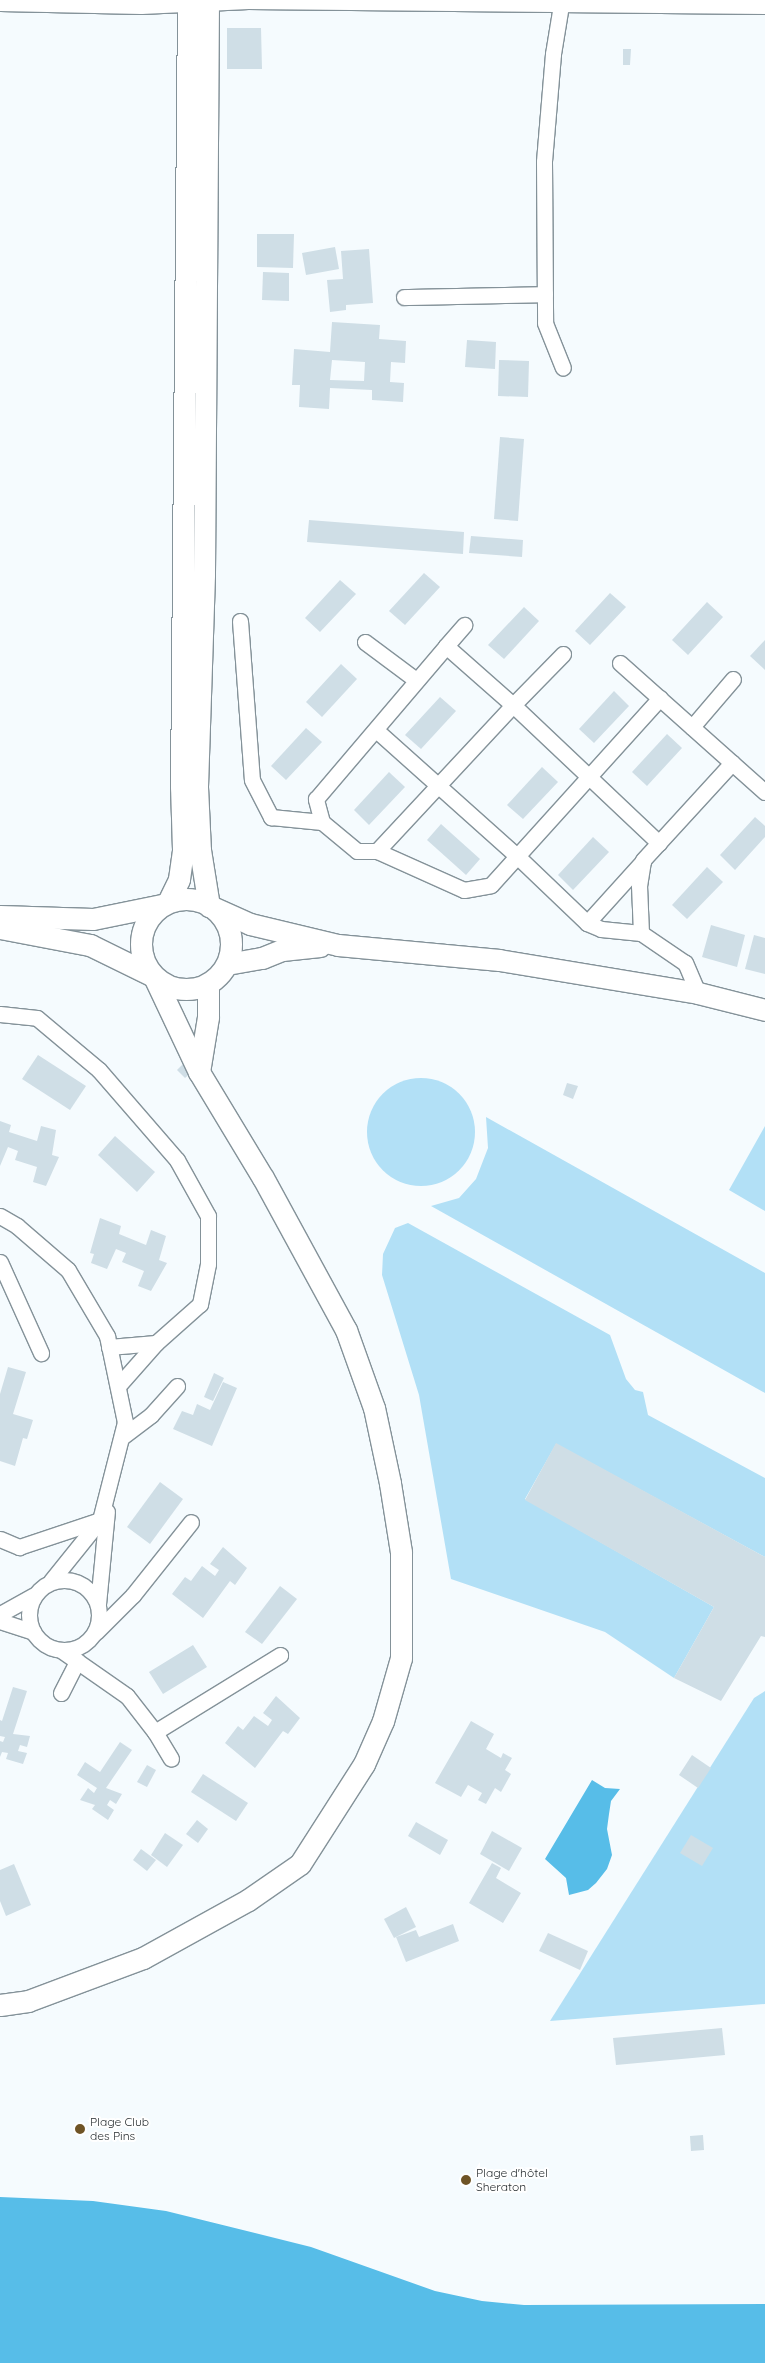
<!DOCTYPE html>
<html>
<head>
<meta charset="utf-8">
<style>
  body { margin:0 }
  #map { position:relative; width:765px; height:2363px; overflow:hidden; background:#f5fbfe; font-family:Quicksand,sans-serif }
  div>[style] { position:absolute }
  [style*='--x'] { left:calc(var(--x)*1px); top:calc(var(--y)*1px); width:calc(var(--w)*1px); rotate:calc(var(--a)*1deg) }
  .green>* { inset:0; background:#b2e0f6 }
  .round { border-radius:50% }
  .water>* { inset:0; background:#57bde8 }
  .building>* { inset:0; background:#cfdee6 }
  .roads { filter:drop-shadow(1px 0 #849299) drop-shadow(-1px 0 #849299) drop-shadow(0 1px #849299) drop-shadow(0 -1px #849299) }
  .minor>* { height:15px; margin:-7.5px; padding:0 7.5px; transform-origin:7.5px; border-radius:7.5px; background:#fff }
  .minor>.ring { margin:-7.5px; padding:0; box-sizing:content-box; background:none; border:15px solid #fff; border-radius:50% }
  .secondary>* { height:21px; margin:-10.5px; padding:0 10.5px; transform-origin:10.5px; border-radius:10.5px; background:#fff }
  .secondary>.ring { margin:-10.5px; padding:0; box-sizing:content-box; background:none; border:21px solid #fff; border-radius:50% }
  .dots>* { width:14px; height:14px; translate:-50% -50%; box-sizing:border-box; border:2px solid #fff; border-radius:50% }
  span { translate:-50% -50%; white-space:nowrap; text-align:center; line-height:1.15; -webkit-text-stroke:4px #fff; paint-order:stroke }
  .poi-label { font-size:12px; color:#272d30 }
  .left { translate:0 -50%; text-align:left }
</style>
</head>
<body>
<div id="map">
  <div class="green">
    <div class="round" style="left:367px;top:1078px;width:108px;height:108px"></div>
    <div style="clip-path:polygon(486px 1117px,765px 1273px,765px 1393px,431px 1206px,459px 1198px,476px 1179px,488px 1148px)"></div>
    <div style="clip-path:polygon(765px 1126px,765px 1211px,729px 1190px)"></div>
    <div style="clip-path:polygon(408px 1223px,610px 1335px,626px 1379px,635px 1390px,643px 1392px,648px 1415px,765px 1478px,765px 1557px,556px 1444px,525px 1499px,714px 1607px,674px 1678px,605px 1632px,451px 1579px,419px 1395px,382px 1275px,383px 1254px,395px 1228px)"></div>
    <div style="clip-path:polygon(765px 1691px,765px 2004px,550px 2021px,754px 1698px)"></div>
  </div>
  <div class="water">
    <div style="clip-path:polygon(592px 1780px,605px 1788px,620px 1789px,611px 1801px,609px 1814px,607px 1829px,612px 1855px,607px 1869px,596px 1883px,588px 1890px,569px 1895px,566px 1878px,545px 1859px)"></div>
    <div style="clip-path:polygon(0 2197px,93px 2201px,166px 2211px,311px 2247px,435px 2291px,482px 2301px,524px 2305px,765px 2304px,765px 2363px,0 2363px)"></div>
  </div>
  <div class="building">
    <div style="clip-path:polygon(227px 28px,261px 28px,262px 69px,227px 69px)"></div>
    <div style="clip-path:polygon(623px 49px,631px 49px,630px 65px,623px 65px)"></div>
    <div style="clip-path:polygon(257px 234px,294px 234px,293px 268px,257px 267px)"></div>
    <div style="clip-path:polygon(335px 247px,339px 269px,306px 275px,302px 253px)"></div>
    <div style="clip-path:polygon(369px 249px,373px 303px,346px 305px,346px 310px,330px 312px,327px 280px,343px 279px,341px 251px)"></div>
    <div style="clip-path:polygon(263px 272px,289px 273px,289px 301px,262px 300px)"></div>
    <div style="clip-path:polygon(evenodd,332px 322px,380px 325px,379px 339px,406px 341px,405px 363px,391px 362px,390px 382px,404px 383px,403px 402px,372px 400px,372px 390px,330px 388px,329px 409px,299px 407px,300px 385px,292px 385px,294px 349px,330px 352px,332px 322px,332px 360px,365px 362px,364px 381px,330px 380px,332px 360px)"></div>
    <div style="clip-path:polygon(467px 340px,496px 342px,495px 369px,465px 367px)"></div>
    <div style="clip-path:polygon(499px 360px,529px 361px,528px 397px,498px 396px)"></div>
    <div style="clip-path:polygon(500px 437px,524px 439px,518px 521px,494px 519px)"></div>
    <div style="clip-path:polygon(309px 520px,464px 532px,463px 554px,307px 542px)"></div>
    <div style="clip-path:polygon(471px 536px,523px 540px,522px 557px,469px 553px)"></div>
    <div style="clip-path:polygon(424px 573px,440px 587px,405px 625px,389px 611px)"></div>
    <div style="clip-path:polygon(340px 580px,356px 594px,320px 632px,305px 618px)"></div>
    <div style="clip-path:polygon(610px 593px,626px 607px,590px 645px,575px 631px)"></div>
    <div style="clip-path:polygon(707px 602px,723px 617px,688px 655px,672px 640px)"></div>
    <div style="clip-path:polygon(524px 607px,539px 621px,504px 659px,488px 645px)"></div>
    <div style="clip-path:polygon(765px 640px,765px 670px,750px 656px)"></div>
    <div style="clip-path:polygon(341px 664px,357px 679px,322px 717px,306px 702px)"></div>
    <div style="clip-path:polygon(614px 691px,629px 706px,594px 743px,579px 729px)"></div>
    <div style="clip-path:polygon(440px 697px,456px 711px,421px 749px,405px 735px)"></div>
    <div style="clip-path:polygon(306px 728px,322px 742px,286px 780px,271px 766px)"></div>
    <div style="clip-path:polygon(667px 734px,682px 748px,647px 786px,632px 772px)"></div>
    <div style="clip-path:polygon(542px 767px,558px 782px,523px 819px,507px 805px)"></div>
    <div style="clip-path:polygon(389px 772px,405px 787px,369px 825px,354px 810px)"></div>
    <div style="clip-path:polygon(755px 817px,765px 826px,765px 837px,735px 870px,720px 855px)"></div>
    <div style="clip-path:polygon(441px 824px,480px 859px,466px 875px,427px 840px)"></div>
    <div style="clip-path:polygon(593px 837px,609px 852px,573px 890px,558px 875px)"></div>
    <div style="clip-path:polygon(707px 867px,723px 882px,687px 919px,672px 905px)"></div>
    <div style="clip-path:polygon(711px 925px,745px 935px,737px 967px,702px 957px)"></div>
    <div style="clip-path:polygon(754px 935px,765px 938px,765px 974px,745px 969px)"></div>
    <div style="clip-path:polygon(38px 1055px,86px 1086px,70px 1110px,22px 1079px)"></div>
    <div style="clip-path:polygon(184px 1063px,192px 1072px,185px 1078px,177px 1070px)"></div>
    <div style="clip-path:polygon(567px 1083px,578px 1086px,573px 1099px,563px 1095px)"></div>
    <div style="clip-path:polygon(0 1121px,11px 1125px,9px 1132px,37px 1141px,41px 1126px,56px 1130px,52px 1155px,59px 1157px,46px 1186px,33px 1182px,37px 1167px,15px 1160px,18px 1151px,8px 1147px,0 1166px)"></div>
    <div style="clip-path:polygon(115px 1136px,155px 1172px,137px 1192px,98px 1155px)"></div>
    <div style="clip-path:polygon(100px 1218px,121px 1226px,119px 1234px,146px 1245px,151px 1230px,166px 1236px,159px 1260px,167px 1263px,151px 1291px,138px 1286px,144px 1271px,122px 1262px,126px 1253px,116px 1249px,107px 1269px,91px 1263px,94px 1254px,90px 1253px)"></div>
    <div style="clip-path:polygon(8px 1367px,26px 1372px,13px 1414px,33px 1420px,27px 1439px,23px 1438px,15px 1466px,0 1461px,0 1394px)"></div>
    <div style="clip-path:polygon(214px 1373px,224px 1378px,213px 1401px,204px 1397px)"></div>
    <div style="clip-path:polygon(223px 1382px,237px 1388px,212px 1446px,173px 1429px,182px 1411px,193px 1415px,197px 1404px,210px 1410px)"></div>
    <div style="clip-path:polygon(556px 1443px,765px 1557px,765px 1637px,761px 1636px,721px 1701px,674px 1678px,714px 1607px,525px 1500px)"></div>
    <div style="clip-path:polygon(160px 1482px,183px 1499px,150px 1544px,127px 1527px)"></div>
    <div style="clip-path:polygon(223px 1547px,247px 1568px,235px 1585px,230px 1581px,203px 1618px,172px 1594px,185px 1577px,191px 1581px,202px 1566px,215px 1576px,219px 1570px,210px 1564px)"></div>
    <div style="clip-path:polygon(280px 1586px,297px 1599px,262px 1644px,245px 1632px)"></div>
    <div style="clip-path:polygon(193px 1645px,207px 1667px,163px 1694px,149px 1672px)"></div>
    <div style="clip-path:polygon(13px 1687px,27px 1691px,13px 1734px,30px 1736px,27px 1747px,20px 1745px,18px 1751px,27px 1753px,23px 1764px,6px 1759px,8px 1753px,2px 1752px,0 1757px,0 1741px,3px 1742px,5px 1737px,0 1736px,0 1720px,2px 1721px)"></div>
    <div style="clip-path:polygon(276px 1696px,300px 1718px,288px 1734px,283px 1731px,255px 1768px,225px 1743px,238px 1726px,243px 1730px,254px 1716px,268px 1726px,272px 1720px,263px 1713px)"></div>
    <div style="clip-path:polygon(471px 1721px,494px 1734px,486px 1749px,501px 1758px,503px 1753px,512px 1758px,505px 1770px,511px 1774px,501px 1792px,495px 1788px,486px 1804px,478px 1800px,482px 1793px,468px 1785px,461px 1797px,435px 1783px)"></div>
    <div style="clip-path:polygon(120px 1742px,132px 1750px,106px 1788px,122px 1794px,116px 1804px,110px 1800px,107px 1805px,114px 1810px,108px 1820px,92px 1809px,95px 1805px,80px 1800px,88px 1788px,94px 1793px,97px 1788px,77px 1775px,85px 1762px,100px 1772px)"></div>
    <div style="clip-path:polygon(692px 1755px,711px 1768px,698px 1788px,679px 1775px)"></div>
    <div style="clip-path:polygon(147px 1765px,156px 1770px,147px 1787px,137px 1782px)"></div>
    <div style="clip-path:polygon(203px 1774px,248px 1803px,236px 1821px,191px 1792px)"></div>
    <div style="clip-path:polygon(197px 1820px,208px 1829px,198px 1843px,186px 1834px)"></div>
    <div style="clip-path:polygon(416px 1822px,448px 1840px,440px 1855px,408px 1836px)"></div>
    <div style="clip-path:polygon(492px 1831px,522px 1848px,509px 1871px,480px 1854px)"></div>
    <div style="clip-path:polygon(165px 1833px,183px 1845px,167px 1867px,151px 1855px)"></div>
    <div style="clip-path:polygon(691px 1835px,713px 1848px,702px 1866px,680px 1853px)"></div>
    <div style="clip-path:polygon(141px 1849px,156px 1860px,147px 1871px,133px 1860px)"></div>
    <div style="clip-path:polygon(492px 1863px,501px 1868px,496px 1878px,521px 1893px,503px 1923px,469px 1903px)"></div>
    <div style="clip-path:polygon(14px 1864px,31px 1905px,6px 1916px,0 1901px,0 1870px)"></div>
    <div style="clip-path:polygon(406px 1907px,416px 1927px,394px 1938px,384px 1919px)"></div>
    <div style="clip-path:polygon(453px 1924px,459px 1941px,406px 1962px,396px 1937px,416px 1930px,419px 1937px)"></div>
    <div style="clip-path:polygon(548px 1933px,588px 1951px,580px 1970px,539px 1951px)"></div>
    <div style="clip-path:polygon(722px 2028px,725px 2055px,616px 2065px,613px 2038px)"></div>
    <div style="clip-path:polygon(703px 2135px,704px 2150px,691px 2151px,690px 2136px)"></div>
  </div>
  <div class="roads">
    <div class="minor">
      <div style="--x:0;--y:3;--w:141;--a:1.2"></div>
      <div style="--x:141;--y:6;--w:107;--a:-2.7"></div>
      <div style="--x:248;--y:1;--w:517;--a:0.55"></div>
      <div style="--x:561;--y:5;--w:50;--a:99.3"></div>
      <div style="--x:553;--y:54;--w:108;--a:94.8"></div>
      <div style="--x:544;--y:162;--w:161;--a:89.6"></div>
      <div style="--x:545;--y:323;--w:48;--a:68.2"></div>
      <div style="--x:404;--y:297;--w:141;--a:-1.2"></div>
      <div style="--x:240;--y:621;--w:159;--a:85.7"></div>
      <div style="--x:252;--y:780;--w:42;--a:62.8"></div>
      <div style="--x:271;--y:817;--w:51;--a:5.6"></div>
      <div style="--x:365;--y:642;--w:64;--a:36.7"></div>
      <div style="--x:446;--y:646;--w:28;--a:-49"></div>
      <div style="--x:563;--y:654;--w:71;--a:134.4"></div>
      <div style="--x:513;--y:705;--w:200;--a:133"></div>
      <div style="--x:377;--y:851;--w:20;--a:180"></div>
      <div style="--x:357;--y:851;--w:45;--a:-140.4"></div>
      <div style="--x:322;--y:822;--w:24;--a:-105"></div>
      <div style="--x:316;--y:799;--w:201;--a:-49.6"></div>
      <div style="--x:446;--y:646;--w:89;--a:41.4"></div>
      <div style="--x:513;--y:705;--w:201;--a:43.4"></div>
      <div style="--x:620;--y:663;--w:194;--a:41.7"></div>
      <div style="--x:692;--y:727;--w:63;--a:-49.5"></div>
      <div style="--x:376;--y:730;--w:189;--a:41.8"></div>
      <div style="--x:517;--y:856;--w:97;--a:43.7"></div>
      <div style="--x:587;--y:923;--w:15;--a:23"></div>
      <div style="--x:601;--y:929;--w:40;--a:5.7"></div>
      <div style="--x:377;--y:851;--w:95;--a:24.1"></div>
      <div style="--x:464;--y:890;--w:27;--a:-10"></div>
      <div style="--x:491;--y:885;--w:252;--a:-47.9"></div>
      <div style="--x:587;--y:923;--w:84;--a:-47.9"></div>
      <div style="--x:698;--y:993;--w:33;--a:-113"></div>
      <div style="--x:685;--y:963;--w:53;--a:-145.7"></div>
      <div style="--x:641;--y:933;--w:47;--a:-92.4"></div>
      <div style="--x:639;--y:886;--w:26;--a:-81"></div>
      <div style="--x:643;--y:860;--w:132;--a:-47.5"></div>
      <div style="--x:0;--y:1014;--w:37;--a:6"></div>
      <div style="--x:37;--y:1018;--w:81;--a:40"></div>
      <div style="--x:99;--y:1070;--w:119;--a:49.1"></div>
      <div style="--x:177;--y:1160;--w:64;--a:61"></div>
      <div style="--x:208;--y:1216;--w:48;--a:90"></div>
      <div style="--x:208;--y:1264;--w:41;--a:101.3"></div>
      <div style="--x:200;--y:1304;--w:59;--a:138.4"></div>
      <div style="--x:0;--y:1216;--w:20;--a:30"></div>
      <div style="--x:17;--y:1226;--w:67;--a:40.8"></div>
      <div style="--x:68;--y:1270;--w:77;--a:59.4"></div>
      <div style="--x:107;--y:1336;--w:88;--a:78.2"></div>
      <div style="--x:125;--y:1422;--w:101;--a:104.3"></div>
      <div style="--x:100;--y:1520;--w:78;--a:128.8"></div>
      <div style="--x:0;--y:1262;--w:100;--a:65.7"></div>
      <div style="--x:109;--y:1347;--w:47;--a:-4.9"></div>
      <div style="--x:156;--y:1343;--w:57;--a:131.5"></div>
      <div style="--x:122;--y:1437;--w:36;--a:-37"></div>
      <div style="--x:151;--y:1415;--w:39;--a:-48"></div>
      <div style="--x:0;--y:1539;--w:21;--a:23"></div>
      <div style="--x:19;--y:1547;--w:85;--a:-18.4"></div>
      <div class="ring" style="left:29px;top:1580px;width:55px;height:55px"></div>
      <div style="--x:98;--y:1604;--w:93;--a:-84.5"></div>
      <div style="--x:0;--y:1614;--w:38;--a:-29"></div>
      <div style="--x:0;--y:1621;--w:35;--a:18"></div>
      <div style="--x:96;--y:1632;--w:52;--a:-45"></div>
      <div style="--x:133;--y:1595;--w:93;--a:-51.5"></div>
      <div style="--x:61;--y:1650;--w:80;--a:34.9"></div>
      <div style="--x:127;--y:1696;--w:46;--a:52.1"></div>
      <div style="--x:155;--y:1732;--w:147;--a:-31.6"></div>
      <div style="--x:61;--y:1693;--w:36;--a:-63"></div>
      <div style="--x:155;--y:1732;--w:31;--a:59"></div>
    </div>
    <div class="secondary">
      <div style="--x:208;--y:0;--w:575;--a:90.4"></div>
      <div style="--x:204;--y:575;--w:212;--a:91.9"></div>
      <div style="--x:197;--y:787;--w:63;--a:87.3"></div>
      <div style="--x:200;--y:850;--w:57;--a:80.9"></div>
      <div class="ring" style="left:141px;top:899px;width:69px;height:69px"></div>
      <div style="--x:168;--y:902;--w:25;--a:-64"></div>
      <div style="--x:179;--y:879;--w:30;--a:-82"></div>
      <div style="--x:183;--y:849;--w:62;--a:-91.8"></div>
      <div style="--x:181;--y:787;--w:787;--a:-89.49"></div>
      <div style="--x:210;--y:906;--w:44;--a:24.2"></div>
      <div style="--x:250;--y:924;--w:90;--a:13.4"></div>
      <div style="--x:338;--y:945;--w:162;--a:5.3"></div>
      <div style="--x:499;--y:960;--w:202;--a:9.4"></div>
      <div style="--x:698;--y:993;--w:69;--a:14.2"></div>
      <div style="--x:0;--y:916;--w:93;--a:1.8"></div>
      <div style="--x:93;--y:919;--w:70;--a:-11.5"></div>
      <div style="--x:0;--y:928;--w:92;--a:10.7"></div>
      <div style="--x:90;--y:945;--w:70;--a:26.2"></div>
      <div style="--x:227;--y:964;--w:36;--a:-10"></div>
      <div style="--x:262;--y:958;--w:22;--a:-22"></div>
      <div style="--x:282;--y:950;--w:38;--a:-6"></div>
      <div style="--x:199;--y:1072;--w:56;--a:-80.7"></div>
      <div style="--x:208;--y:1017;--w:33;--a:-90"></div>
      <div style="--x:0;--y:2005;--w:28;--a:-8"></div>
      <div style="--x:28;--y:2001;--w:123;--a:-20.5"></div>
      <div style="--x:143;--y:1958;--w:120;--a:-28.9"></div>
      <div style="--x:248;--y:1900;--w:63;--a:-34.7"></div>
      <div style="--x:300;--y:1864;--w:119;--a:-57.4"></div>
      <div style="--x:364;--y:1764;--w:47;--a:-66.2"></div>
      <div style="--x:383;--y:1721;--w:66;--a:-74.1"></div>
      <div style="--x:401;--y:1658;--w:106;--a:-90"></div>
      <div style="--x:401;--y:1552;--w:70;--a:-99.1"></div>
      <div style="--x:390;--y:1483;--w:77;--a:-102"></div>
      <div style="--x:374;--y:1408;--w:83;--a:-109.7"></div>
      <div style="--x:346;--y:1330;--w:173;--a:-118.6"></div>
      <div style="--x:263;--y:1178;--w:124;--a:-121.1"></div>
      <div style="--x:199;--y:1072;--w:105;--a:-115.3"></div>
    </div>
  </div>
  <div class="dots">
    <div style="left:80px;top:2129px;background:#6f5426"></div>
    <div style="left:466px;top:2180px;background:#6f5426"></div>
  </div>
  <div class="poi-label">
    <span class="left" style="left:90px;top:2129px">Plage Club<br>des Pins</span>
    <span class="left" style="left:476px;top:2180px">Plage d'hôtel<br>Sheraton</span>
  </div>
</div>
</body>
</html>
